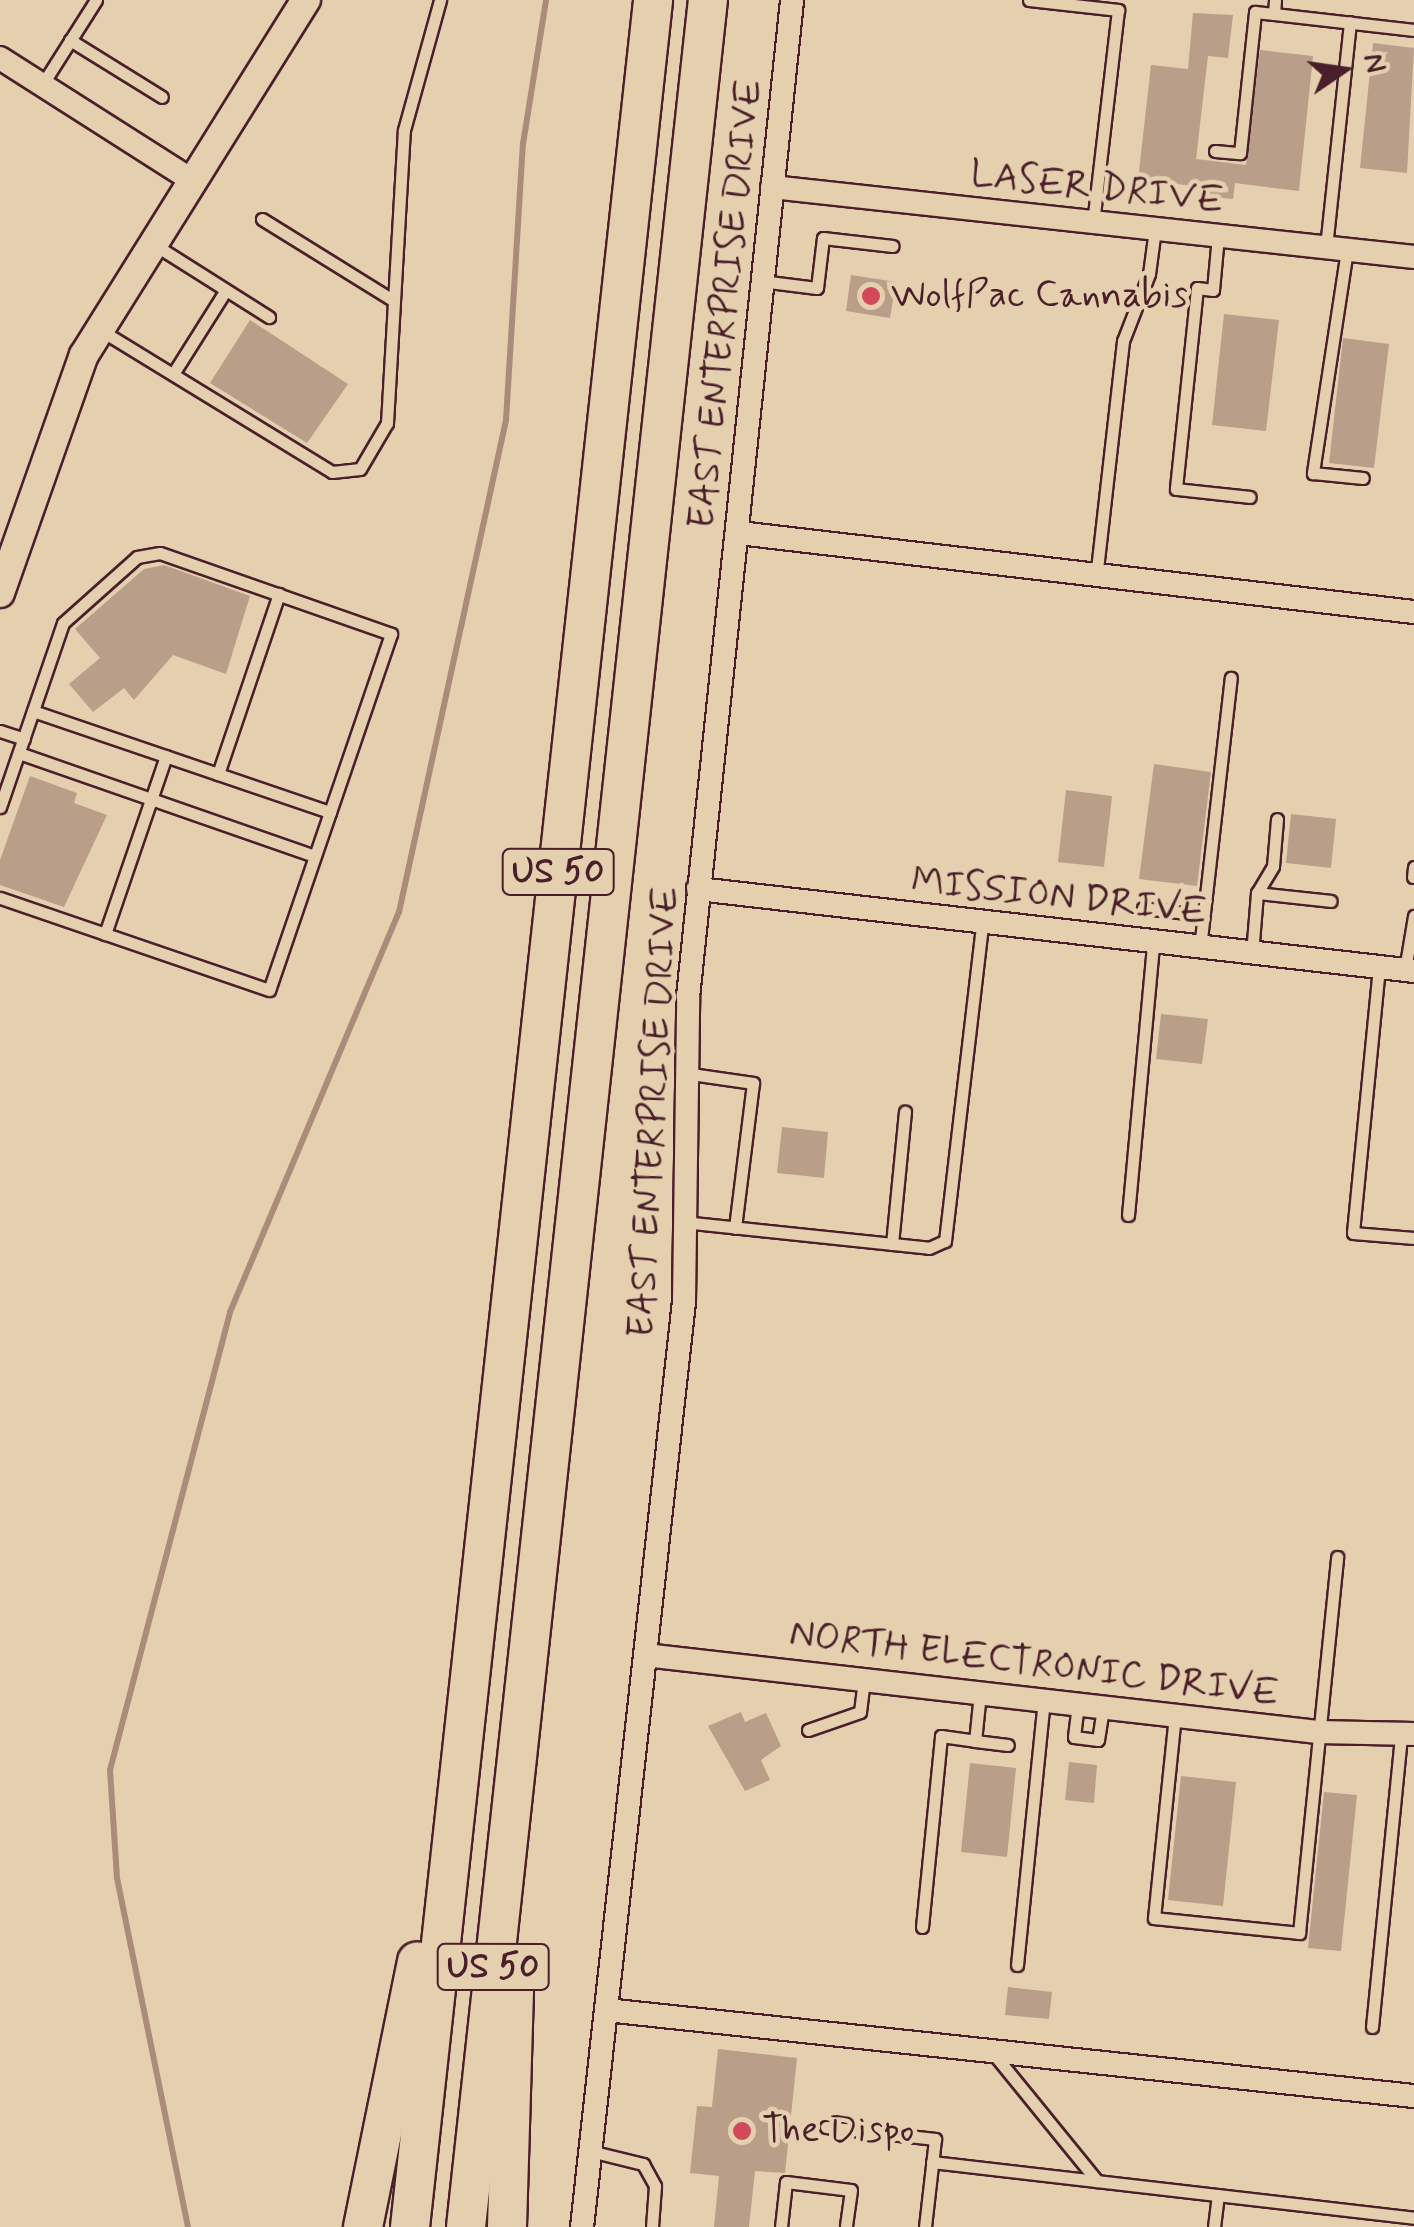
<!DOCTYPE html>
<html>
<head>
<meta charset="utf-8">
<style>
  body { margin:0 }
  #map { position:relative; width:1414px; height:2227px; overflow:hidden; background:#e4d0ae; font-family:Mynerve,sans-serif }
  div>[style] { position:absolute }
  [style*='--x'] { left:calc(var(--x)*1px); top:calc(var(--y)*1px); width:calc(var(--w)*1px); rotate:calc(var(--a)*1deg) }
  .stream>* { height:6px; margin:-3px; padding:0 3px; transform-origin:3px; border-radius:3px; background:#aa8c7c }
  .building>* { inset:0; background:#b99f8a }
  .roads { filter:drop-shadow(2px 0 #4a1f2b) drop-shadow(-2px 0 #4a1f2b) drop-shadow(0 2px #4a1f2b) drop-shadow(0 -2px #4a1f2b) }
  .service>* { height:11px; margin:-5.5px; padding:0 5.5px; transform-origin:5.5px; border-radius:5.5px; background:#e4d0ae }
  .minor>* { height:22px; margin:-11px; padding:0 11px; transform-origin:11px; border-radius:11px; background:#e4d0ae }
  .tertiary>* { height:28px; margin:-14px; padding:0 14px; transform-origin:14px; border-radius:14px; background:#e4d0ae }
  .trunk>* { height:38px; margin:-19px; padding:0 19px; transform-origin:19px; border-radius:19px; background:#e4d0ae }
  .dots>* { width:28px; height:28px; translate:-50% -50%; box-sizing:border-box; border:5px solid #e4d0ae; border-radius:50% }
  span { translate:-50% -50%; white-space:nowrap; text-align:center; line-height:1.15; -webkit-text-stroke:9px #e4d0ae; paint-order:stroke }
  .shield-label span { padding:2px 8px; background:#e4d0ae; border:2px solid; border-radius:8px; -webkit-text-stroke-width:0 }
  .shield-label { font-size:35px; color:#4a1f2b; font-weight:700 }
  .street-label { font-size:38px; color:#4a1f2b }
  .poi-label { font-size:38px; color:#4a1f2b }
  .left { translate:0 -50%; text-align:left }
  .north { position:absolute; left:1294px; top:20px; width:100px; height:100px; -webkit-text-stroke:8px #e4d0ae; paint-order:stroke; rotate:77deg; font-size:28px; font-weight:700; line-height:40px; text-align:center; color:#4a1f2b }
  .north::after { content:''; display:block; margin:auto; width:35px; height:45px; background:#4a1f2b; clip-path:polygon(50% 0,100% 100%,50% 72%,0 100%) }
</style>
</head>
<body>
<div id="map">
  <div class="stream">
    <div style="--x:188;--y:2227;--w:356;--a:-101.5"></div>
    <div style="--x:117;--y:1878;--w:108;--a:-93.7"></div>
    <div style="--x:110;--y:1770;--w:473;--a:-75.3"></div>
    <div style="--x:230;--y:1312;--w:434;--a:-67.1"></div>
    <div style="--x:399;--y:912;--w:504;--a:-77.73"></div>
    <div style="--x:506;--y:420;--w:277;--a:-86.5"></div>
    <div style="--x:523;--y:144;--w:146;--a:-80.9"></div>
  </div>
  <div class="building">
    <div style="clip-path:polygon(1193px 13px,1233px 15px,1228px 58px,1208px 56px,1196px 159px,1246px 165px,1260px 50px,1313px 56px,1299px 191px,1235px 183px,1233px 199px,1204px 196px,1205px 187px,1138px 180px,1151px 65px,1188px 69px)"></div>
    <div style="clip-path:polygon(1373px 43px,1414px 48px,1407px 173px,1360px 168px)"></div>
    <div style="clip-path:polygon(851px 275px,896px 282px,890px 318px,846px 311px)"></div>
    <div style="clip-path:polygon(1224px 314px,1279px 320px,1266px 431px,1212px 425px)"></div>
    <div style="clip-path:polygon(250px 320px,348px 384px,307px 443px,210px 383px)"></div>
    <div style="clip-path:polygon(1343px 338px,1389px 344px,1374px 468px,1329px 463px)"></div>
    <div style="clip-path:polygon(164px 565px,250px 596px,226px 674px,173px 655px,134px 700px,124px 688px,93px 712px,69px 684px,100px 658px,75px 629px,144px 569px)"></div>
    <div style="clip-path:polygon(1154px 764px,1211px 772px,1197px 886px,1139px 879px)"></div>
    <div style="clip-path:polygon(30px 776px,77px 793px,74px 803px,107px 815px,64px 907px,0 885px,0 860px)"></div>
    <div style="clip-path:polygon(1066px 790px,1112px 796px,1104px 867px,1058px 862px)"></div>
    <div style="clip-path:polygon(1291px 814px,1336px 819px,1331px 868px,1286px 863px)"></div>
    <div style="clip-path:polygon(1161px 1014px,1208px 1019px,1202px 1064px,1156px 1059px)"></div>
    <div style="clip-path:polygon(782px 1127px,828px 1132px,824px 1178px,777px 1173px)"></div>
    <div style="clip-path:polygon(741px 1712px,745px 1722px,766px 1713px,781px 1746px,761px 1760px,770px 1780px,745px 1791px,708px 1726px)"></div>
    <div style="clip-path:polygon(1069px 1762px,1097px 1765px,1094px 1803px,1065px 1800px)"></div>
    <div style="clip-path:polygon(970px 1763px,1016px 1768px,1007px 1857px,961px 1852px)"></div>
    <div style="clip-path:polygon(1181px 1776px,1236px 1782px,1223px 1906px,1168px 1900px)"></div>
    <div style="clip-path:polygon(1324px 1792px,1357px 1795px,1341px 1951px,1308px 1948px)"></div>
    <div style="clip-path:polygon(1008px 1987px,1052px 1992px,1049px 2019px,1005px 2015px)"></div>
    <div style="clip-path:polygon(718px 2049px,797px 2058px,785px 2173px,755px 2171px,749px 2227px,714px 2227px,719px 2176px,690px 2173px,697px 2106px,712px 2107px)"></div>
  </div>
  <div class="roads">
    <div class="service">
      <div style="--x:1029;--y:0;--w:90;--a:6.4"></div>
      <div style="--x:1118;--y:10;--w:214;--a:96.7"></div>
      <div style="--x:1275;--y:0;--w:14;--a:94"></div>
      <div style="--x:1274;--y:14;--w:141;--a:6.5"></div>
      <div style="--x:70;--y:40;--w:108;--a:31.8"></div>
      <div style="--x:42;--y:85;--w:101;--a:-57.6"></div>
      <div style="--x:1215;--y:151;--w:25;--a:5"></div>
      <div style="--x:1240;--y:153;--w:142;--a:-83.9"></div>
      <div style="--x:1255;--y:12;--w:19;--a:6"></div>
      <div style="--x:262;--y:219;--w:152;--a:31.8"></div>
      <div style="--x:1218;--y:236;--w:54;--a:95.3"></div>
      <div style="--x:1213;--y:290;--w:16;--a:-173"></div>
      <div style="--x:1197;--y:288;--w:202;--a:96"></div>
      <div style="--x:1176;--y:489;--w:74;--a:6.2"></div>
      <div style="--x:155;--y:245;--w:135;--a:32.3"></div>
      <div style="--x:1326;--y:247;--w:226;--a:-83.9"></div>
      <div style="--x:1347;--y:250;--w:226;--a:98.7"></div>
      <div style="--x:1313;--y:473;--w:50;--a:5.7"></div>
      <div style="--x:761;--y:281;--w:56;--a:7.1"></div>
      <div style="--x:817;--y:288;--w:50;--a:-83.2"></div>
      <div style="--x:823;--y:238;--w:70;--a:6.5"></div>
      <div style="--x:102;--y:331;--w:270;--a:31.5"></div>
      <div style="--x:332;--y:472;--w:28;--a:-6"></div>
      <div style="--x:360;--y:469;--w:53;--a:-59.6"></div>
      <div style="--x:387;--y:423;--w:293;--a:-86.7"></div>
      <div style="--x:404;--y:130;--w:135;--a:-74.5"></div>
      <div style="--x:173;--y:374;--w:99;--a:-57.8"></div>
      <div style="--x:1096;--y:578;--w:239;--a:-83.5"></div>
      <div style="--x:1123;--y:341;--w:72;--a:-68.8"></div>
      <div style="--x:1149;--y:274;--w:45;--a:-82.4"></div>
      <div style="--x:33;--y:711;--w:314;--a:18.8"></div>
      <div style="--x:0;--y:731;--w:25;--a:18"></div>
      <div style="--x:19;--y:753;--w:313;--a:19.2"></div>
      <div style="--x:218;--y:774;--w:190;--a:-71.3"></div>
      <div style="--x:0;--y:807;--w:194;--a:-71.1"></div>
      <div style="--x:63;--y:623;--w:99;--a:-41.7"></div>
      <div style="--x:137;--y:557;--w:23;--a:-10"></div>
      <div style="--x:160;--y:553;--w:245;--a:19.3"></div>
      <div style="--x:391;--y:634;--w:376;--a:108.9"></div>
      <div style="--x:269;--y:990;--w:284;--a:-161.1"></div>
      <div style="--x:1413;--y:877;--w:10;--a:-84"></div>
      <div style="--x:1257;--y:893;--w:31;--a:-59"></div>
      <div style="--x:1273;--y:866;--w:47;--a:-85.1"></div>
      <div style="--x:1143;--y:908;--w:60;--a:6.7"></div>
      <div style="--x:105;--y:934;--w:188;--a:-71.1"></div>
      <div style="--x:1200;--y:948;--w:272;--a:-83.5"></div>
      <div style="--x:1252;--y:954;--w:61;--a:-85.3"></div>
      <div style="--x:1257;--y:893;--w:74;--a:6.2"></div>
      <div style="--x:1379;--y:967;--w:267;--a:95.6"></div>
      <div style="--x:1353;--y:1233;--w:61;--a:4.7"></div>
      <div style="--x:1405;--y:970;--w:55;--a:-80.5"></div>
      <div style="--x:684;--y:1073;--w:70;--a:8.2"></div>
      <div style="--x:753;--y:1083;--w:146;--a:97.1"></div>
      <div style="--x:1128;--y:1215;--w:273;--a:-84.7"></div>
      <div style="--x:683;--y:1222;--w:247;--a:6"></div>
      <div style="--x:929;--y:1248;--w:17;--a:-24"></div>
      <div style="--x:945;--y:1241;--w:318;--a:-83.3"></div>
      <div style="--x:892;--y:1244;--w:133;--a:-84.4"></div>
      <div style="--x:980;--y:1693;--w:48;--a:95.9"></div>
      <div style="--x:975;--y:1741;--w:33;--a:7"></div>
      <div style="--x:1078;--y:1704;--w:33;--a:97"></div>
      <div style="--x:1074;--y:1737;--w:24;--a:7"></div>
      <div style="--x:1098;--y:1740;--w:33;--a:-81"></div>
      <div style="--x:1175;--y:1715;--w:204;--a:95.9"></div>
      <div style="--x:1154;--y:1918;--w:146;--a:5.9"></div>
      <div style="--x:1299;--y:1933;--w:378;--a:-84.2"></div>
      <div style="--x:808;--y:1730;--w:55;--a:-19.1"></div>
      <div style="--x:860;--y:1712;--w:33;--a:-83"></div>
      <div style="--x:922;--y:1927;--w:192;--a:-84.3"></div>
      <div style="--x:941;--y:1736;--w:34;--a:8"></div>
      <div style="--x:1017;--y:1965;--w:266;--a:-84.2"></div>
      <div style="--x:1372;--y:2027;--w:292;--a:-84.3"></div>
      <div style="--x:993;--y:2053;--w:165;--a:50.9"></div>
      <div style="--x:826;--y:2127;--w:110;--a:6.3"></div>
      <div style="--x:935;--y:2139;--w:89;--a:96.5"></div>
      <div style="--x:590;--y:2151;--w:55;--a:13.8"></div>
      <div style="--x:643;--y:2164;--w:25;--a:61"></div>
      <div style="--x:655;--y:2186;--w:41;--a:94.2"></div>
      <div style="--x:932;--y:2162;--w:485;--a:6.6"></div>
      <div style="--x:781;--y:2227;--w:45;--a:-83.7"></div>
      <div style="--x:786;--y:2182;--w:65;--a:7"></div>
      <div style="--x:851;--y:2190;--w:37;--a:98"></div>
      <div style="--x:1214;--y:2227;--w:32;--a:-83"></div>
    </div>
    <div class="minor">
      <div style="--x:0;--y:58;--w:225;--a:32.5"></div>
      <div style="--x:772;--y:187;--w:646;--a:6.22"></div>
      <div style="--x:739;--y:533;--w:680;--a:6.68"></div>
      <div style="--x:698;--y:889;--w:721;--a:6.53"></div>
      <div style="--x:645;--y:1655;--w:677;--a:6.53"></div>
      <div style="--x:1318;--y:1732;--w:96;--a:1.2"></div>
      <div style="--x:606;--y:2010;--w:813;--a:6.08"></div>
      <div style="--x:582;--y:2227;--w:932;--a:-83.71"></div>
      <div style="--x:684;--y:1301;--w:304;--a:-89.2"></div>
      <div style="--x:688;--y:997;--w:1002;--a:-84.04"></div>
    </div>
    <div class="tertiary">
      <div style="--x:0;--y:593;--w:252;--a:-70.6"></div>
      <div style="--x:84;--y:355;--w:419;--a:-58"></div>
    </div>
    <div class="trunk">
      <div style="--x:363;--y:2227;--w:271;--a:-78.5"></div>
      <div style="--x:410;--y:2227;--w:2240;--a:-83.77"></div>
      <div style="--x:466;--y:2227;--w:2240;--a:-83.8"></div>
      <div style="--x:507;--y:2227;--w:242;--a:-88.3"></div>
    </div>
  </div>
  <div class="dots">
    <div style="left:871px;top:296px;background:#d1495b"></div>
    <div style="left:742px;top:2131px;background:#d1495b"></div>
  </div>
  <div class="shield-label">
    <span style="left:558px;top:872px">US 50</span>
    <span style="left:493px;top:1967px">US 50</span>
  </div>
  <div class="street-label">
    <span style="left:1097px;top:188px;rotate:6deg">LASER DRIVE</span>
    <span style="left:726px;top:304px;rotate:-84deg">EAST ENTERPRISE DRIVE</span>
    <span style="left:1059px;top:897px;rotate:6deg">MISSION DRIVE</span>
    <span style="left:654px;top:1112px;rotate:-87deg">EAST ENTERPRISE DRIVE</span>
    <span style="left:1034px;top:1664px;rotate:7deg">NORTH ELECTRONIC DRIVE</span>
  </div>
  <div class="poi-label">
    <span class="left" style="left:891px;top:296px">WolfPac Cannabis</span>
    <span class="left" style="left:762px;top:2131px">The Dispo</span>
  </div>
  <div class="north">N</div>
</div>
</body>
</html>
